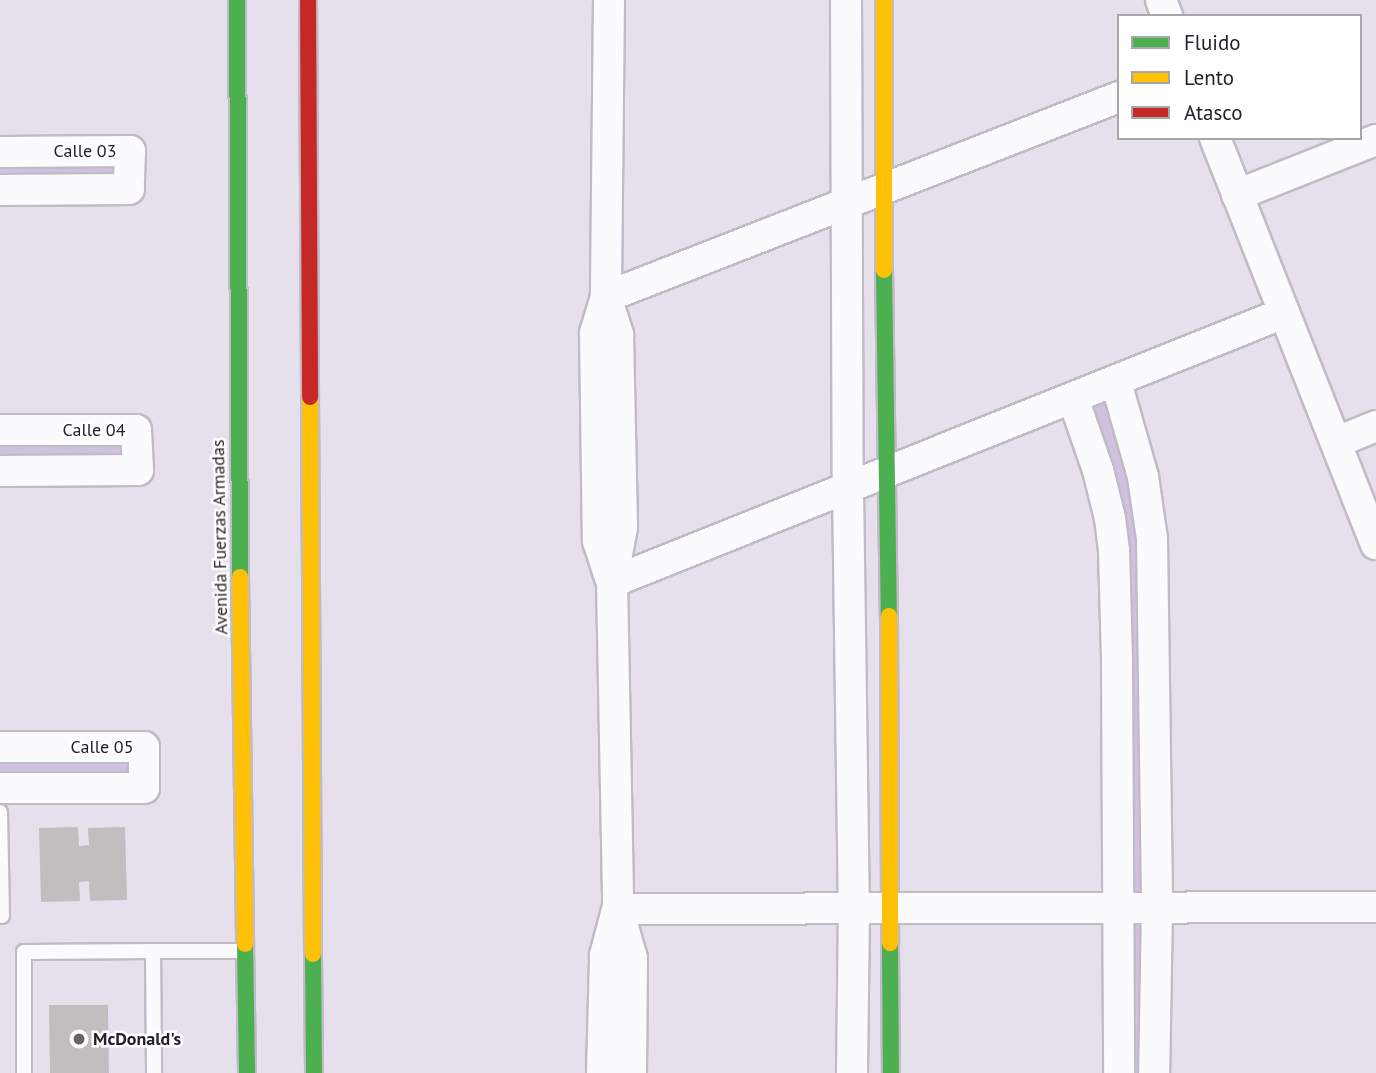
<!DOCTYPE html>
<html>
<head>
<meta charset="utf-8">
<style>
  body { margin:0 }
  #map { position:relative; width:1376px; height:1073px; overflow:hidden; background:#e6e0ec; font-family:"PT Sans",sans-serif }
  div>[style] { position:absolute }
  [style*='--x'] { left:calc(var(--x)*1px); top:calc(var(--y)*1px); width:calc(var(--w)*1px); rotate:calc(var(--a)*1deg) }
  .green>* { inset:0; background:#d0c1e1 }
  .building>* { inset:0; background:#c0bebe }
  .roads { filter:drop-shadow(2px 0 #c0bbc6) drop-shadow(-2px 0 #c0bbc6) drop-shadow(0 2px #c0bbc6) drop-shadow(0 -2px #c0bbc6) }
  .lane>* { height:14px; margin:-7px; padding:0 7px; transform-origin:7px; border-radius:7px; background:#fbfafc }
  .street>* { height:30px; margin:-15px; padding:0 15px; transform-origin:15px; border-radius:15px; background:#fbfafc }
  .fast>* { height:16px; margin:-8px; padding:0 8px; transform-origin:8px; border-radius:8px; background:#4caf50 }
  .slow>* { height:16px; margin:-8px; padding:0 8px; transform-origin:8px; border-radius:8px; background:#ffc107 }
  .jam>* { height:16px; margin:-8px; padding:0 8px; transform-origin:8px; border-radius:8px; background:#c62828 }
  .dots>* { width:19px; height:19px; translate:-50% -50%; box-sizing:border-box; border:4px solid #fff; border-radius:50% }
  span { translate:-50% -50%; white-space:nowrap; text-align:center; line-height:1.15; -webkit-text-stroke:5px #fff; paint-order:stroke }
  .street-label { font-size:18px; color:#242029 }
  .poi-label { font-size:18px; color:#242029; font-weight:700 }
  .left { translate:0 -50%; text-align:left }
  .legend { position:absolute; left:1117px; top:14px; width:245px; height:126px; box-sizing:border-box; background:#fff; border:2px solid #a7a6a9; margin:0; padding:9px 12px; list-style:none; font-size:21px; color:#242029 }
  .legend li { display:flex; align-items:center; gap:14px; height:35px }
  .legend b { width:35px; border:2px solid #a7a6a9 }
</style>
</head>
<body>
<div id="map">
  <div class="green">
    <div style="clip-path:polygon(130px 151px,129px 189px,0 190px,0 152px)"></div>
    <div style="clip-path:polygon(1115px 382px,1134px 438px,1154px 1073px,1119px 1073px,1114px 551px,1075px 397px)"></div>
    <div style="clip-path:polygon(0 430px,136px 430px,138px 470px,0 471px)"></div>
    <div style="clip-path:polygon(0 747px,144px 747px,144px 788px,0 788px)"></div>
  </div>
  <div class="building">
    <div style="clip-path:polygon(78px 827px,79px 846px,89px 845px,88px 828px,125px 827px,127px 900px,90px 901px,89px 881px,79px 882px,80px 901px,41px 902px,39px 828px)"></div>
    <div style="clip-path:polygon(49px 1005px,108px 1005px,109px 1073px,50px 1073px)"></div>
  </div>
  <div class="roads">
    <div class="lane">
      <div style="--x:0;--y:812;--w:104;--a:88.9"></div>
      <div style="--x:153;--y:951;--w:89;--a:0"></div>
      <div style="--x:24;--y:1073;--w:121;--a:-90"></div>
      <div style="--x:24;--y:952;--w:129;--a:-0.4"></div>
      <div style="--x:153;--y:951;--w:122;--a:89.5"></div>
    </div>
    <div class="street">
      <div style="--x:609;--y:0;--w:297;--a:90.6"></div>
      <div style="--x:606;--y:297;--w:38;--a:107"></div>
      <div style="--x:595;--y:333;--w:208;--a:89.2"></div>
      <div style="--x:598;--y:541;--w:38;--a:72"></div>
      <div style="--x:846;--y:0;--w:488;--a:89.8"></div>
      <div style="--x:848;--y:488;--w:421;--a:89.2"></div>
      <div style="--x:854;--y:909;--w:164;--a:90.7"></div>
      <div style="--x:1161;--y:0;--w:17;--a:69"></div>
      <div style="--x:1215;--y:138;--w:437;--a:68.4"></div>
      <div style="--x:0;--y:152;--w:130;--a:-0.4"></div>
      <div style="--x:130;--y:151;--w:38;--a:92"></div>
      <div style="--x:129;--y:189;--w:129;--a:179.6"></div>
      <div style="--x:1237;--y:195;--w:149;--a:-21.6"></div>
      <div style="--x:606;--y:297;--w:40;--a:72"></div>
      <div style="--x:618;--y:335;--w:192;--a:88.8"></div>
      <div style="--x:622;--y:527;--w:56;--a:100.3"></div>
      <div style="--x:612;--y:582;--w:327;--a:88.9"></div>
      <div style="--x:618;--y:909;--w:51;--a:74.1"></div>
      <div style="--x:632;--y:958;--w:115;--a:90.5"></div>
      <div style="--x:606;--y:297;--w:551;--a:-21.3"></div>
      <div style="--x:1116;--y:382;--w:99;--a:74.1"></div>
      <div style="--x:1143;--y:477;--w:63;--a:81.7"></div>
      <div style="--x:1152;--y:539;--w:370;--a:89.2"></div>
      <div style="--x:1157;--y:909;--w:164;--a:91"></div>
      <div style="--x:1073;--y:398;--w:76;--a:70.9"></div>
      <div style="--x:1098;--y:470;--w:49;--a:76"></div>
      <div style="--x:1110;--y:518;--w:33;--a:83"></div>
      <div style="--x:1114;--y:551;--w:110;--a:88.4"></div>
      <div style="--x:1117;--y:661;--w:412;--a:89.7"></div>
      <div style="--x:0;--y:430;--w:136;--a:0"></div>
      <div style="--x:136;--y:430;--w:40;--a:87.1"></div>
      <div style="--x:138;--y:470;--w:138;--a:179.6"></div>
      <div style="--x:1337;--y:442;--w:42;--a:-22.3"></div>
      <div style="--x:612;--y:582;--w:724;--a:-21.82"></div>
      <div style="--x:0;--y:747;--w:144;--a:0"></div>
      <div style="--x:144;--y:747;--w:41;--a:90"></div>
      <div style="--x:144;--y:788;--w:144;--a:180"></div>
      <div style="--x:618;--y:909;--w:758;--a:-0.15"></div>
      <div style="--x:602;--y:1073;--w:118;--a:-88.5"></div>
      <div style="--x:605;--y:955;--w:47;--a:-75.1"></div>
    </div>
    <div class="fast">
      <div style="--x:237;--y:0;--w:577;--a:89.7"></div>
      <div style="--x:884;--y:270;--w:346;--a:89.2"></div>
      <div style="--x:890;--y:943;--w:130;--a:89.6"></div>
      <div style="--x:245;--y:944;--w:129;--a:89.1"></div>
      <div style="--x:313;--y:954;--w:119;--a:89.5"></div>
    </div>
    <div class="slow">
      <div style="--x:884;--y:270;--w:270;--a:-90"></div>
      <div style="--x:310;--y:397;--w:557;--a:89.69"></div>
      <div style="--x:240;--y:577;--w:367;--a:89.2"></div>
      <div style="--x:889;--y:616;--w:327;--a:89.8"></div>
    </div>
    <div class="jam">
      <div style="--x:308;--y:0;--w:397;--a:89.7"></div>
    </div>
  </div>
  <div class="dots">
    <div style="left:79px;top:1039px;background:#68636d"></div>
  </div>
  <div class="street-label">
    <span style="left:85px;top:151px">Calle 03</span>
    <span style="left:94px;top:430px">Calle 04</span>
    <span style="left:220px;top:537px;rotate:-91deg">Avenida Fuerzas Armadas</span>
    <span style="left:102px;top:747px">Calle 05</span>
  </div>
  <div class="poi-label">
    <span class="left" style="left:93px;top:1039px">McDonald's</span>
  </div>
  <ul class="legend">
  <li><b style="height:9px;background:#4caf50"></b>Fluido</li>
  <li><b style="height:9px;background:#ffc107"></b>Lento</li>
  <li><b style="height:9px;background:#c62828"></b>Atasco</li>
  </ul>
</div>
</body>
</html>
